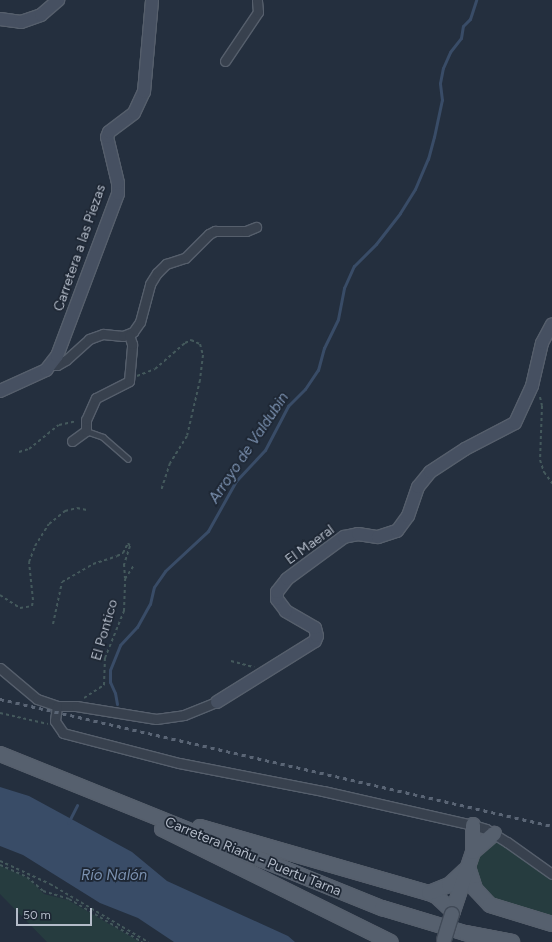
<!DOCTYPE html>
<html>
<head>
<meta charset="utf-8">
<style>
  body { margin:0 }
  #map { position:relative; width:552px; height:942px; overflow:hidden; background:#242f3e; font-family:Figtree,sans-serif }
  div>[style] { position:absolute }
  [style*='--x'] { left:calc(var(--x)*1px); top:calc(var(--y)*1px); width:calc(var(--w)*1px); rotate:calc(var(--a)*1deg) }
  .green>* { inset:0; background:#263c3f }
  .water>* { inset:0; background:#394c67 }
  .stream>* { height:3px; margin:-1.5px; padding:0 1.5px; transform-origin:1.5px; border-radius:1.5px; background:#394c67 }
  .path>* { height:2px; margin-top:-1px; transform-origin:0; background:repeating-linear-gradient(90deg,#44595c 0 3px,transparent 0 6px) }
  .roads { filter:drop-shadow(1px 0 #565f6c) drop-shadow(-1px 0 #565f6c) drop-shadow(0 1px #565f6c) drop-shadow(0 -1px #565f6c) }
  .lane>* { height:4.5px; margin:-2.25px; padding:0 2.25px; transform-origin:2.25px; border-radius:2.25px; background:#38414e }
  .street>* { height:9px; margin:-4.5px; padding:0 4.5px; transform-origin:4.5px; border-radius:4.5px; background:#38414e }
  .secondary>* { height:12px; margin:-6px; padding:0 6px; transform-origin:6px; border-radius:6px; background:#465061 }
  .primary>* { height:14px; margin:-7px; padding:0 7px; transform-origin:7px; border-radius:7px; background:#56606e }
  .rail>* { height:3px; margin-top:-1.5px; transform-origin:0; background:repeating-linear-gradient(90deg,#5a6575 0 4px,transparent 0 8px) }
  .bridges { filter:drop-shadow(1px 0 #414a57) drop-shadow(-1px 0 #414a57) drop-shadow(0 1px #414a57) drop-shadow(0 -1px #414a57) }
  .primary-bridge>* { height:14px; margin:-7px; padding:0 7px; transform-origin:7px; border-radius:7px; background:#56606e }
  span { translate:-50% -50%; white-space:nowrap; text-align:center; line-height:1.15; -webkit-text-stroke:3.5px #1d2633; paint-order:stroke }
  .street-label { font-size:14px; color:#b4bcc9 }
  .water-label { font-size:15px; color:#7c92b1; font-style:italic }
  .scale { position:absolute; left:16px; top:908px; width:76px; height:18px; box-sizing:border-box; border:2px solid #b4bcc9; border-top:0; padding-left:5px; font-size:12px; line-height:14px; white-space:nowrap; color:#b4bcc9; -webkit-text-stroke:3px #1d2633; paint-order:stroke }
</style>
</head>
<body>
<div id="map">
  <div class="green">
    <div style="clip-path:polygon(494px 834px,552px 874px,552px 924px,530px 919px,475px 889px,473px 852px)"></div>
    <div style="clip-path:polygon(0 866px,28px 878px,44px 894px,68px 900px,140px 942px,47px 942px,0 894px)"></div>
  </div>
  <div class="water">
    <div style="clip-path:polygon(0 787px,29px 796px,132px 852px,167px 881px,288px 936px,295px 942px,174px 942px,138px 918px,100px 903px,23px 855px,0 846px)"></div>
  </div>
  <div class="stream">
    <div style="--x:117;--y:704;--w:11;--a:-100"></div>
    <div style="--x:115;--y:693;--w:12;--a:-114"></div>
    <div style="--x:110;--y:682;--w:12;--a:-90"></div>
    <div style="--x:110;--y:670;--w:27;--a:-68"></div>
    <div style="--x:120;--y:645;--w:25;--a:-47"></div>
    <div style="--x:137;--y:627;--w:26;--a:-61"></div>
    <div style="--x:150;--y:604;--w:17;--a:-77"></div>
    <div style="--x:154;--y:587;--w:19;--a:-55"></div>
    <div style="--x:165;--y:571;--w:59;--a:-42.9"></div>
    <div style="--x:208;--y:531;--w:57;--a:-60.8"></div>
    <div style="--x:236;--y:481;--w:42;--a:-46.9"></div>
    <div style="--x:265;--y:450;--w:50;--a:-62.4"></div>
    <div style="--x:288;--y:406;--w:24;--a:-45"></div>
    <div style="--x:305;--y:389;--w:23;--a:-56"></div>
    <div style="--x:318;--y:370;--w:23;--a:-75"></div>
    <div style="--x:324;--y:348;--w:32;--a:-64"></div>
    <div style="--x:338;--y:319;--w:32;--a:-79"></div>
    <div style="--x:344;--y:288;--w:24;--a:-66"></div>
    <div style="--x:354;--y:266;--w:31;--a:-45"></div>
    <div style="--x:376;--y:244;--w:39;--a:-52"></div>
    <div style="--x:400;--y:213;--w:28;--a:-58"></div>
    <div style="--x:415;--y:189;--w:33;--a:-67"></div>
    <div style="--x:428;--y:159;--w:23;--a:-75"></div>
    <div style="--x:434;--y:137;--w:38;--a:-78"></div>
    <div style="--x:442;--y:100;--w:17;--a:-97"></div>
    <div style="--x:440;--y:83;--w:15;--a:-79"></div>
    <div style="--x:443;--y:68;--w:17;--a:-66"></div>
    <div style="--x:450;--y:52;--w:18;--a:-52"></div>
    <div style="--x:461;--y:38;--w:12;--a:-81"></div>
    <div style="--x:463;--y:26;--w:10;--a:-45"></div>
    <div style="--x:470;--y:19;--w:20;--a:-72"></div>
    <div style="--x:68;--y:823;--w:20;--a:-63"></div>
  </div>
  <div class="path">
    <div style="--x:137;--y:376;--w:19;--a:-21"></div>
    <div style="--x:155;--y:369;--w:40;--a:-41"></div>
    <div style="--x:185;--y:343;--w:7;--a:-27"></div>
    <div style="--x:191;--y:340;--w:10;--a:24"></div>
    <div style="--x:200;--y:344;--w:11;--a:75"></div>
    <div style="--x:203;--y:355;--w:25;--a:97"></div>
    <div style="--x:200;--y:380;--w:57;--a:103.1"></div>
    <div style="--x:187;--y:436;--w:32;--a:122"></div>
    <div style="--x:170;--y:463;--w:28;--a:108"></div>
    <div style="--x:540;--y:397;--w:9;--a:77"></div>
    <div style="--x:542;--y:406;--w:54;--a:92.1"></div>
    <div style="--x:540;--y:460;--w:13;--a:72"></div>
    <div style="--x:544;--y:472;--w:14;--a:54"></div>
    <div style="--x:19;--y:452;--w:10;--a:-17"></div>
    <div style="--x:29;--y:449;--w:38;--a:-39"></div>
    <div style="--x:59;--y:425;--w:17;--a:-13"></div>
    <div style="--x:0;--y:595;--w:24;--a:33"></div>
    <div style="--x:20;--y:608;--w:12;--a:-9"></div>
    <div style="--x:32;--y:606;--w:6;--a:-81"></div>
    <div style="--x:33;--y:600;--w:38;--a:-96"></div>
    <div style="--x:29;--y:562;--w:17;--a:-69"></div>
    <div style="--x:35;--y:546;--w:26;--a:-58"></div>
    <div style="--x:49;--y:524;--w:21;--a:-39"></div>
    <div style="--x:65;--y:511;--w:12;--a:-14"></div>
    <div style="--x:77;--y:508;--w:10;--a:11"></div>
    <div style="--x:53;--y:624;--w:43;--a:-77.9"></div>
    <div style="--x:62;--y:582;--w:36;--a:-30"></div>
    <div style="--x:93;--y:564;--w:25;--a:-18"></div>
    <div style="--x:117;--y:556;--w:7;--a:-27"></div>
    <div style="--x:123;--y:553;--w:11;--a:-63"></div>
    <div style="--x:128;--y:543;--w:4;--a:56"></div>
    <div style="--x:130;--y:546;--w:19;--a:108"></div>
    <div style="--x:124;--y:564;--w:14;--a:86"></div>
    <div style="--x:231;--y:661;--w:24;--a:15"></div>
    <div style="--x:84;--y:698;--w:24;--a:-33"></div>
    <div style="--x:104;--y:685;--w:27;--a:-88"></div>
    <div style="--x:105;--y:658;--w:51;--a:-68"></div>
    <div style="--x:124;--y:611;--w:32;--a:-88"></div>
    <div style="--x:125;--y:579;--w:17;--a:-57"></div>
    <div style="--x:0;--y:713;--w:49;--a:12.9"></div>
    <div style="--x:0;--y:861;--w:55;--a:24.7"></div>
    <div style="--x:50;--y:884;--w:114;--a:30.6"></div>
    <div style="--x:0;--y:865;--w:30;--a:24"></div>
    <div style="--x:27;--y:877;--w:21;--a:41"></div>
    <div style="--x:43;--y:891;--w:27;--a:17"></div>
    <div style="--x:69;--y:899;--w:85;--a:30.5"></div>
  </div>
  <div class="roads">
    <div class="lane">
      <div style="--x:86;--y:431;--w:18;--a:19"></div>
      <div style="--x:103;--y:437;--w:33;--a:41"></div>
    </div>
    <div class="street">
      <div style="--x:225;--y:61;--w:59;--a:-56"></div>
      <div style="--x:258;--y:12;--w:12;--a:-95"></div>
      <div style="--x:52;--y:365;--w:5;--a:0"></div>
      <div style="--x:57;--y:365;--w:10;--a:-29"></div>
      <div style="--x:66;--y:360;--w:31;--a:-42"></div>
      <div style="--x:89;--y:339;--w:15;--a:-20"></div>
      <div style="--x:103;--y:334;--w:20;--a:6"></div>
      <div style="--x:123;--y:336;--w:11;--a:-22"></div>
      <div style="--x:133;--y:332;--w:12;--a:-55"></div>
      <div style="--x:140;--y:322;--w:39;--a:-75"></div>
      <div style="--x:150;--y:284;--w:13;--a:-58"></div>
      <div style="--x:157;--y:273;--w:13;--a:-45"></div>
      <div style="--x:166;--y:264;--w:20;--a:-18"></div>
      <div style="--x:185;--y:258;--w:34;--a:-45"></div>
      <div style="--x:209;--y:234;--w:7;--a:-27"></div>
      <div style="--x:215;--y:231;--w:31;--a:0"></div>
      <div style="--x:246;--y:231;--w:11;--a:-22"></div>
      <div style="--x:72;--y:441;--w:17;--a:-36"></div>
      <div style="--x:86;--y:431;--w:11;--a:-90"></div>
      <div style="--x:86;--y:420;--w:24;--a:-66"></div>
      <div style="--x:96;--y:398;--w:37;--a:-27"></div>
      <div style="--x:129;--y:381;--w:37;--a:-85"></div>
      <div style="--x:132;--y:344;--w:9;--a:-108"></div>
      <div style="--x:0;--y:668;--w:48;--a:40"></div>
      <div style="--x:37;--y:699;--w:21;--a:19"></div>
      <div style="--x:57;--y:706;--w:19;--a:0"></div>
      <div style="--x:76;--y:706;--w:81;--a:9.2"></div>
      <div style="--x:156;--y:719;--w:28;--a:-8"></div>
      <div style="--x:184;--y:715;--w:35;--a:-22"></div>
      <div style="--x:57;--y:706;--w:15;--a:98"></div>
      <div style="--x:55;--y:721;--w:14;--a:56"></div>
      <div style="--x:63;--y:733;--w:120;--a:14.5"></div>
      <div style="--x:179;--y:763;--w:147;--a:11"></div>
      <div style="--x:323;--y:791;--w:154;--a:12.8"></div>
      <div style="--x:473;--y:825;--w:14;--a:17"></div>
      <div style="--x:486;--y:829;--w:25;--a:32"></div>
      <div style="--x:507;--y:842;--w:55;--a:35.4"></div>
    </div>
    <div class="secondary">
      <div style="--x:0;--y:19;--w:21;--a:8"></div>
      <div style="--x:21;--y:22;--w:21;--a:-19"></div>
      <div style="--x:41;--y:15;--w:23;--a:-41"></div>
      <div style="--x:0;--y:391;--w:51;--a:-24.5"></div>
      <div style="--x:46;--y:370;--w:18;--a:-52"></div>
      <div style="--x:57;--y:356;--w:173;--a:-69.4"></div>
      <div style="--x:118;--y:194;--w:11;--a:-90"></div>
      <div style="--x:118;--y:183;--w:47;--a:-103.4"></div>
      <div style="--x:107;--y:137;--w:5;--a:-68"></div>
      <div style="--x:109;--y:132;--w:31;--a:-37"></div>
      <div style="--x:134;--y:113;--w:23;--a:-65"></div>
      <div style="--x:144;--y:92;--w:92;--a:-85"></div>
      <div style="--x:217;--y:702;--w:115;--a:-31.9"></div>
      <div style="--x:315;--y:641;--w:5;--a:-68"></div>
      <div style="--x:317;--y:636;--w:8;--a:-104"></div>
      <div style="--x:315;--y:628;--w:34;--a:-150"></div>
      <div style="--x:286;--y:611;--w:15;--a:-127"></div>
      <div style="--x:277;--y:599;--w:7;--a:-90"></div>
      <div style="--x:277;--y:592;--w:16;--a:-52"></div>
      <div style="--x:287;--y:579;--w:71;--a:-36.4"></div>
      <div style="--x:344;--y:537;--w:14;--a:-12"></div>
      <div style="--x:358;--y:534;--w:20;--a:9"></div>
      <div style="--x:378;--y:537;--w:20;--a:-18"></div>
      <div style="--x:397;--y:531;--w:19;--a:-54"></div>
      <div style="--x:408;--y:516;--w:31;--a:-71"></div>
      <div style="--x:418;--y:487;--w:19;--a:-51"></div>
      <div style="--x:430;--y:472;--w:42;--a:-33.3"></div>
      <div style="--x:465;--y:449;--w:56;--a:-27.5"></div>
      <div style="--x:515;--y:423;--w:41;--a:-65.3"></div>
      <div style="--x:532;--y:386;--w:44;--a:-76.9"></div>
      <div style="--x:542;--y:343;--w:21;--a:-62"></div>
    </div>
    <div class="primary">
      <div style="--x:0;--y:754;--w:412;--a:22"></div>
      <div style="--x:382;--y:908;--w:87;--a:16.8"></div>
      <div style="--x:465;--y:933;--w:48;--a:10.8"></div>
      <div style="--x:200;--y:827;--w:238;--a:16.1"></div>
      <div style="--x:429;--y:893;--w:8;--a:23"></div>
      <div style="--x:436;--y:896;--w:23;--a:43"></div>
      <div style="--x:162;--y:829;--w:255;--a:26.3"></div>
      <div style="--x:473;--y:852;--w:28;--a:-41"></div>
      <div style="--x:468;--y:867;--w:23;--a:72"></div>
      <div style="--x:475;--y:889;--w:22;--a:47"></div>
      <div style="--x:490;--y:905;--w:65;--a:17"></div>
      <div style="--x:429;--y:893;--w:22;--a:-22"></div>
      <div style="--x:449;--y:885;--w:22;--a:-43"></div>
      <div style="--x:452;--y:914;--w:65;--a:-71.3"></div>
      <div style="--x:473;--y:852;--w:27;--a:-90"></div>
    </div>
  </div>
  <div class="rail">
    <div style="--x:0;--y:699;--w:566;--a:12.96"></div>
  </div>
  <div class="bridges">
    <div class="primary-bridge">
      <div style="--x:444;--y:940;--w:27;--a:-73"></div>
    </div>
  </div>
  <div class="street-label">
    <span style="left:80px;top:248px;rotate:-71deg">Carretera a las Piezas</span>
    <span style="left:310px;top:545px;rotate:-36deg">El Maeral</span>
    <span style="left:105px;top:630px;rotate:-74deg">El Pontico</span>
    <span style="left:253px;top:857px;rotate:22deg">Carretera Riañu - Puertu Tarna</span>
  </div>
  <div class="water-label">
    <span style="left:249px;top:448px;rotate:-56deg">Arroyo de Valdubin</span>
    <span style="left:114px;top:876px">Río Nalón</span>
  </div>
  <div class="scale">50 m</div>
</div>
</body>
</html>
